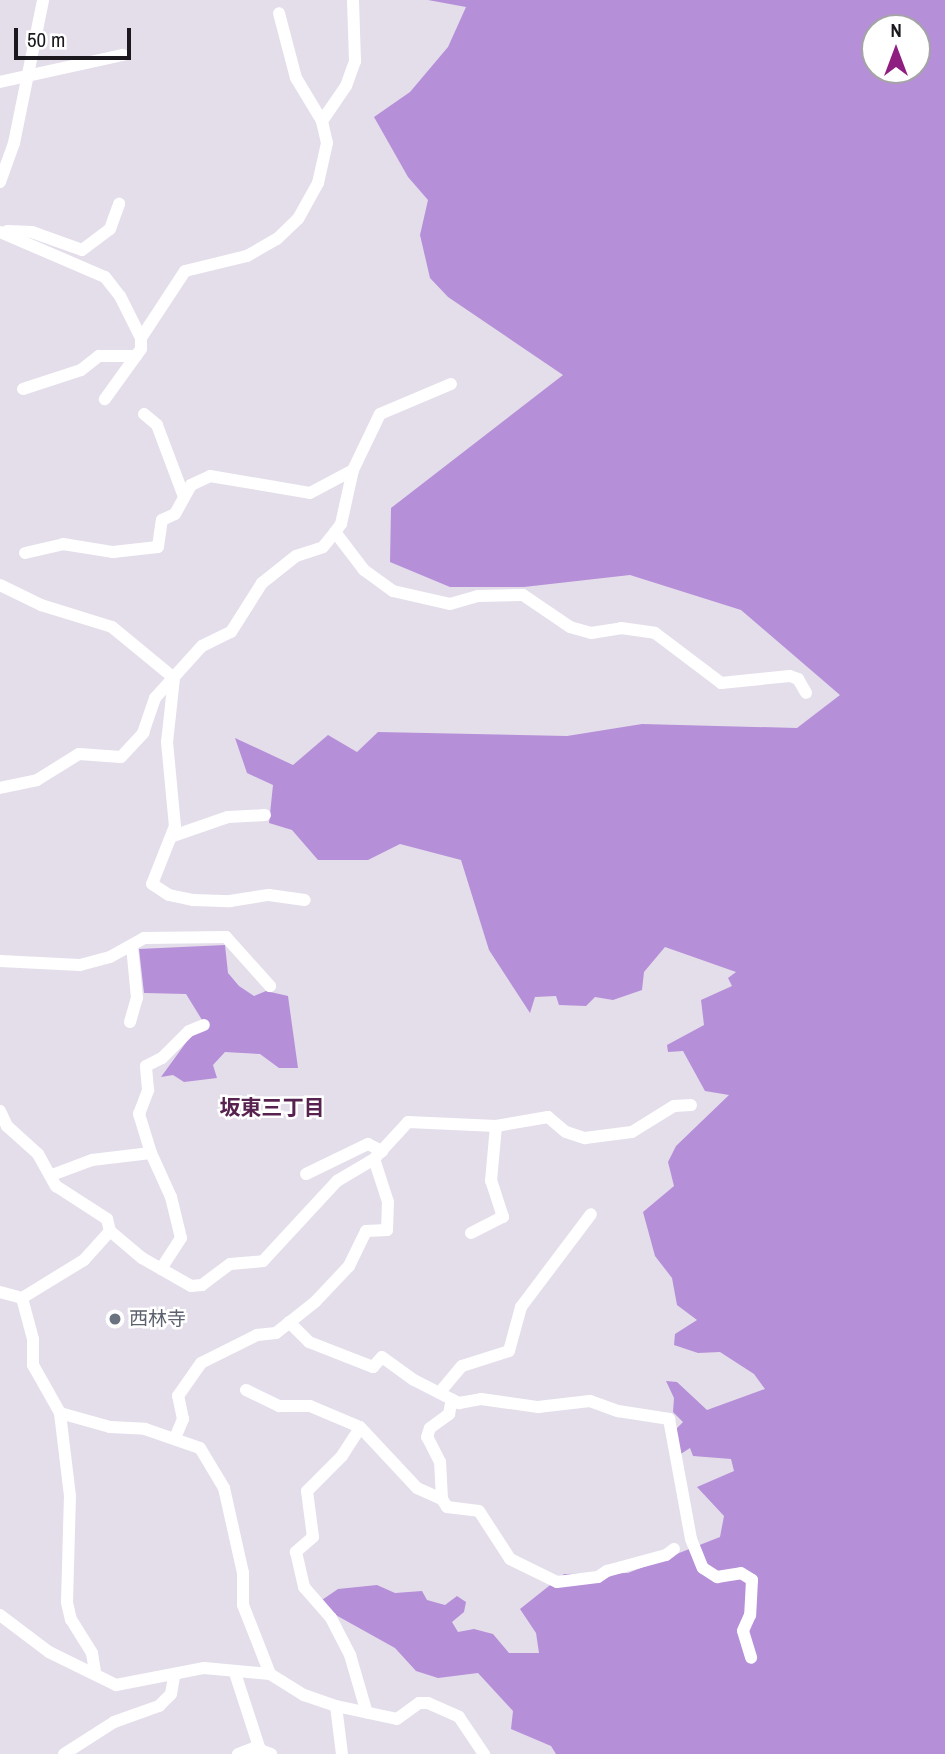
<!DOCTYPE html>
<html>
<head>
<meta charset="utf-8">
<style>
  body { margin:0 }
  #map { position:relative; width:945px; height:1754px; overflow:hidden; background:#e4deeb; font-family:"Archivo Narrow","Noto Sans JP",sans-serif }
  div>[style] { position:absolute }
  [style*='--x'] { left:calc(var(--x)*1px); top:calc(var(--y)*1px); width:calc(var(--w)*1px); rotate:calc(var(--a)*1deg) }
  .forest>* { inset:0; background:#b68fd9 }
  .minor>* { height:12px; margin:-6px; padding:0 6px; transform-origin:6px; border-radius:6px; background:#fff }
  .dots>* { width:19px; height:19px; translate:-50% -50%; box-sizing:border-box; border:4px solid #fff; border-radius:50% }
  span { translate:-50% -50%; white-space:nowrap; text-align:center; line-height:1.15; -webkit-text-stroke:5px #fff; paint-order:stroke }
  .worship-label { font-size:19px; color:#5b616d }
  .left { translate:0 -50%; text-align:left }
  .neighbourhood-label { font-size:21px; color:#57224f; font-weight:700 }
  .north { position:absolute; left:861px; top:14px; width:70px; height:70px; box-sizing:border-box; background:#fff; border:2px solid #a4a3a5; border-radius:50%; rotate:0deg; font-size:19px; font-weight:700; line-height:28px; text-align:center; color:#1b191d }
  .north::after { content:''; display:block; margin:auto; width:24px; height:32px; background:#8e1e80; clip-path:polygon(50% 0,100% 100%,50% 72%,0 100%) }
  .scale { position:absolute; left:14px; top:28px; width:117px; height:32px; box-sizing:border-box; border:4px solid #1b191d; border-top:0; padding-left:9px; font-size:21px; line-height:24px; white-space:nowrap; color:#1b191d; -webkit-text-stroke:5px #fff; paint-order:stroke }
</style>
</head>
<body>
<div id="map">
  <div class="forest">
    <div style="clip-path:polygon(evenodd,428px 0,945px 0,945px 1754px,556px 1754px,551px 1746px,511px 1729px,513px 1711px,478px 1673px,438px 1678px,416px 1671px,395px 1648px,316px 1604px,338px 1589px,377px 1585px,395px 1593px,422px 1591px,427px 1600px,445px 1605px,457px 1596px,466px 1602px,464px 1612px,452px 1622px,458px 1632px,474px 1629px,493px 1634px,509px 1653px,539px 1653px,536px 1633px,520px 1609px,564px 1574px,628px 1573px,720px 1537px,724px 1516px,697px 1487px,734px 1471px,731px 1459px,693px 1456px,690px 1448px,676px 1457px,677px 1428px,683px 1422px,673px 1412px,674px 1398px,666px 1381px,677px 1382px,707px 1410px,765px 1389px,754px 1374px,720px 1352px,698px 1353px,674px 1345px,675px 1334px,697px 1320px,677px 1305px,672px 1278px,655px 1256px,643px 1212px,674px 1186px,668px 1162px,676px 1146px,729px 1095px,705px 1091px,683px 1051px,668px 1052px,667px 1045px,704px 1025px,701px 1000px,732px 986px,728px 978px,736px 972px,665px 947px,644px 972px,642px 990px,613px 1000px,595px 997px,586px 1006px,559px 1005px,556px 996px,535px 997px,530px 1013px,489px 950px,461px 860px,400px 844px,368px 860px,318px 860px,292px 830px,269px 823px,273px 785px,247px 773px,235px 738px,293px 765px,328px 735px,357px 752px,378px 732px,567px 736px,642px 724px,797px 728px,840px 695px,741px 610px,630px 575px,524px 587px,450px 587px,390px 562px,391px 508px,563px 375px,448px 297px,430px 278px,420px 235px,428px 200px,408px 177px,374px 117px,410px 92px,448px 47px,466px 7px,428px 0,875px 28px,917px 28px,917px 70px,875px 70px,875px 28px)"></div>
    <div style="clip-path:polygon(225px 945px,228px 973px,239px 986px,254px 996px,266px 991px,288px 996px,298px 1068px,279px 1068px,260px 1054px,225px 1052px,213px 1065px,217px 1078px,184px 1082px,173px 1075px,161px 1077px,190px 1037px,207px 1028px,186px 994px,144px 993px,139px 949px)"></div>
  </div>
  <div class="minor">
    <div style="--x:0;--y:82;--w:126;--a:-12.4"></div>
    <div style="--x:322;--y:121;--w:42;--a:-55.6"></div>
    <div style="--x:346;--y:86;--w:27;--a:-70"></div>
    <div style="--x:355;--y:61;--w:61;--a:-91.9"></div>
    <div style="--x:0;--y:182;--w:41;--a:-70.3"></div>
    <div style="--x:14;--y:143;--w:146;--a:-78.5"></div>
    <div style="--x:7;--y:231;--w:25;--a:2"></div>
    <div style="--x:32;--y:232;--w:53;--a:19.8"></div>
    <div style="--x:82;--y:250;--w:35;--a:-37"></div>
    <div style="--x:110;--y:229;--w:27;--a:-70"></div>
    <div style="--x:0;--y:232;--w:114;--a:23.2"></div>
    <div style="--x:105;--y:277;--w:24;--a:52"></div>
    <div style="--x:120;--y:296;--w:47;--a:63.4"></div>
    <div style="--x:141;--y:338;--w:11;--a:90"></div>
    <div style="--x:141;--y:349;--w:62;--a:125.8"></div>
    <div style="--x:141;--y:338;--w:80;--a:-56.7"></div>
    <div style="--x:185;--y:271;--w:64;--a:-13.6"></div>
    <div style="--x:247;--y:256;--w:34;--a:-30"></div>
    <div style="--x:277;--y:239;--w:29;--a:-44"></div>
    <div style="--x:298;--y:219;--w:41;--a:-60.9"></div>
    <div style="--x:318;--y:183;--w:41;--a:-77.3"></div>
    <div style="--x:327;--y:143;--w:23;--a:-103"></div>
    <div style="--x:322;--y:121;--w:50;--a:-121.2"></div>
    <div style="--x:296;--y:78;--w:67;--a:-104.7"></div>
    <div style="--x:23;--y:389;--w:61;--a:-18.1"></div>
    <div style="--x:81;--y:370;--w:23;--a:-38"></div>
    <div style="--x:99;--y:356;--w:37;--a:0"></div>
    <div style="--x:144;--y:414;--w:17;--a:40"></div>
    <div style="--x:157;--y:425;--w:77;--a:69.4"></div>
    <div style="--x:335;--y:532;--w:48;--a:52.7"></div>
    <div style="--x:364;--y:570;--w:36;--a:36"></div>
    <div style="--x:393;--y:591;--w:58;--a:12.8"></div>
    <div style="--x:450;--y:604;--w:29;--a:-16"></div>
    <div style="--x:478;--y:596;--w:45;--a:-1.3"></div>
    <div style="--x:523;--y:595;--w:57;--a:34.2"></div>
    <div style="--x:570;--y:627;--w:22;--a:16"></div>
    <div style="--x:591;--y:633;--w:30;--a:-9"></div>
    <div style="--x:621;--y:628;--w:34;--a:8"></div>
    <div style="--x:655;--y:633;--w:83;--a:37.1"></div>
    <div style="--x:721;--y:683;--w:69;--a:-5.8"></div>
    <div style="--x:790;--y:676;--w:9;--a:21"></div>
    <div style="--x:798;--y:679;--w:16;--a:60"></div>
    <div style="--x:25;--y:553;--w:39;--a:-13"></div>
    <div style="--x:63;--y:544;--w:51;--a:9.1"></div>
    <div style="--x:113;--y:552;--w:45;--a:-6.3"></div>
    <div style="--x:158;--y:547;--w:27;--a:-82"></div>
    <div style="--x:162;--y:520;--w:14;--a:-25"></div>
    <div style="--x:175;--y:514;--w:33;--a:-61"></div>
    <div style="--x:191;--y:485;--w:21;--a:-25"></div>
    <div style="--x:210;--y:476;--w:101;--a:9.6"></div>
    <div style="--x:310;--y:493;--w:49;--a:-28.1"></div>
    <div style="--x:0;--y:585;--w:46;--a:26"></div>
    <div style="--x:41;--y:605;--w:74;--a:17.2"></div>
    <div style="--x:112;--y:627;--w:80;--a:39.4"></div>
    <div style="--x:174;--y:678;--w:64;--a:96.2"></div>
    <div style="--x:167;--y:742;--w:84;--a:84.6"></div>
    <div style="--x:175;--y:826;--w:62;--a:111.6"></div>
    <div style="--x:152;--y:884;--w:20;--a:33"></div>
    <div style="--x:169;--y:895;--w:25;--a:12"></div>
    <div style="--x:193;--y:900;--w:37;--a:2"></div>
    <div style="--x:230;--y:901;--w:39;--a:-9"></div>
    <div style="--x:269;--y:895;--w:36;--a:8"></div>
    <div style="--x:0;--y:788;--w:38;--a:-12"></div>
    <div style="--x:37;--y:780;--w:49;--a:-31.8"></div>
    <div style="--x:79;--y:754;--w:42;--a:4.1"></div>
    <div style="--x:121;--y:757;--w:33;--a:-47"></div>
    <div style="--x:143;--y:733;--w:37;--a:-71"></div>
    <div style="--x:155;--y:698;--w:70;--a:-47.9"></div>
    <div style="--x:202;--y:646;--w:32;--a:-26"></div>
    <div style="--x:231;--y:632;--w:58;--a:-57.7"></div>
    <div style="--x:262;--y:583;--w:43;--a:-38.5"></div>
    <div style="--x:296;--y:556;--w:28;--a:-18"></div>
    <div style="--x:323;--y:547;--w:19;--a:-51"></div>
    <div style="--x:335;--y:532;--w:10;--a:-53"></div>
    <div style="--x:341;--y:524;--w:55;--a:-77.5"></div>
    <div style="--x:353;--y:470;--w:62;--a:-64.3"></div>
    <div style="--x:380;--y:414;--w:77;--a:-22.9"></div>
    <div style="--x:173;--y:836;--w:58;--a:-19.1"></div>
    <div style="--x:228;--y:817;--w:37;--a:-3"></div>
    <div style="--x:0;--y:961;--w:80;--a:2.9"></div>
    <div style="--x:80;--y:965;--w:31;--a:-15"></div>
    <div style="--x:110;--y:957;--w:39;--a:-29"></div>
    <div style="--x:144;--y:938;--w:82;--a:-0.7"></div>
    <div style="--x:226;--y:937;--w:66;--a:48.1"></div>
    <div style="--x:130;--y:1022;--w:25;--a:-74"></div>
    <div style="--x:137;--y:998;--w:52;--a:-95.5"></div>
    <div style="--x:0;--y:1111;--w:17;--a:65"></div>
    <div style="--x:7;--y:1126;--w:42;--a:42.1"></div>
    <div style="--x:38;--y:1154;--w:37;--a:61"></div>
    <div style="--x:56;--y:1186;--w:61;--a:32.9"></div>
    <div style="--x:107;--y:1219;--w:12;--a:76"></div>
    <div style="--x:110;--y:1231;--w:42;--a:40.2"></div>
    <div style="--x:142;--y:1258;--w:56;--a:29.7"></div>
    <div style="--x:191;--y:1286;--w:11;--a:-5"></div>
    <div style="--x:202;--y:1285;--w:35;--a:-37"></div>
    <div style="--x:230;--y:1264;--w:33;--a:-5"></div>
    <div style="--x:263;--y:1261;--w:109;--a:-47.2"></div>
    <div style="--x:337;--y:1181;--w:43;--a:-30.7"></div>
    <div style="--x:374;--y:1159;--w:50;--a:-47.4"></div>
    <div style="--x:408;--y:1122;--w:88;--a:2.6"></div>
    <div style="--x:496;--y:1126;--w:53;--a:-9.8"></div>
    <div style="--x:548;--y:1117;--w:23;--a:40"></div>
    <div style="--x:566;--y:1132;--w:20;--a:18"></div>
    <div style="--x:585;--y:1138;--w:47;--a:-7.3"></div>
    <div style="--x:632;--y:1132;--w:49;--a:-31.8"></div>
    <div style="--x:674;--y:1106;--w:17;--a:-3"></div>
    <div style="--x:151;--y:1153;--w:48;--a:65.6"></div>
    <div style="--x:171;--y:1197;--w:42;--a:76.3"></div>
    <div style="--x:181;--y:1238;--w:37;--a:123"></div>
    <div style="--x:306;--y:1174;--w:69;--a:-25.8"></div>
    <div style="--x:368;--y:1144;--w:16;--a:27"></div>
    <div style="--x:52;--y:1175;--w:43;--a:-20.6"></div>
    <div style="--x:92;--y:1160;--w:59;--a:-6.8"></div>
    <div style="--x:151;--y:1153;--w:41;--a:-107.1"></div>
    <div style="--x:139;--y:1114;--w:26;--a:-69"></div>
    <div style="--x:148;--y:1090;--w:24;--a:-95"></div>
    <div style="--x:146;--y:1066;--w:18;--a:-27"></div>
    <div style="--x:162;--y:1058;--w:38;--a:-45"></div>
    <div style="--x:189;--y:1031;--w:16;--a:-22"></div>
    <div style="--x:471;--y:1233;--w:36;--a:-27"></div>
    <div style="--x:503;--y:1217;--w:38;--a:-108"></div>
    <div style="--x:491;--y:1181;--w:55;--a:-84.8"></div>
    <div style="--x:0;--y:1292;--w:23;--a:15"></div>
    <div style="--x:22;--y:1298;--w:42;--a:75"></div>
    <div style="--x:33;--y:1339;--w:26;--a:90"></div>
    <div style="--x:33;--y:1365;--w:55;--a:60.6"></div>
    <div style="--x:22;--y:1298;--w:73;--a:-31.5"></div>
    <div style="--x:84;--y:1260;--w:39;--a:-48"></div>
    <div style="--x:289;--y:1322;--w:28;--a:45"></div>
    <div style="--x:309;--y:1342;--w:69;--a:21.3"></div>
    <div style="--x:373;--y:1367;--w:13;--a:-48"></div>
    <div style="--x:382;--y:1357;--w:39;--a:36"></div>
    <div style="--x:414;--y:1380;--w:51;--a:27.1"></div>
    <div style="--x:459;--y:1403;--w:22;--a:-10"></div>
    <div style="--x:481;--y:1399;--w:58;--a:8"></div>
    <div style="--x:538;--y:1407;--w:52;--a:-6.6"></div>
    <div style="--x:590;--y:1401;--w:30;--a:20"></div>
    <div style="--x:618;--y:1411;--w:52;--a:8.9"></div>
    <div style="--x:669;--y:1419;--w:122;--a:79.6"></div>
    <div style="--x:691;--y:1539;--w:31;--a:68"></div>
    <div style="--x:703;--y:1568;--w:17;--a:33"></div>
    <div style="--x:717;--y:1577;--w:24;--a:-9"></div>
    <div style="--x:741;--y:1573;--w:13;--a:32"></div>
    <div style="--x:752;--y:1580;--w:35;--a:93"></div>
    <div style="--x:750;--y:1615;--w:17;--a:114"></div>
    <div style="--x:743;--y:1631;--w:28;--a:73"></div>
    <div style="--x:246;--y:1390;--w:37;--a:26"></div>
    <div style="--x:279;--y:1406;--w:31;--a:0"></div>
    <div style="--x:310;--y:1406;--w:54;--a:22.8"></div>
    <div style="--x:360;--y:1427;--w:83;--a:46.9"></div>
    <div style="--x:417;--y:1488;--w:27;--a:24"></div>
    <div style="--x:442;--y:1499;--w:9;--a:58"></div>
    <div style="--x:447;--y:1507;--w:32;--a:7"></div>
    <div style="--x:479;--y:1511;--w:57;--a:57.1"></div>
    <div style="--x:510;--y:1559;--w:52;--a:26.1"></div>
    <div style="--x:557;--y:1582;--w:41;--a:-7"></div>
    <div style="--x:598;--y:1577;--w:11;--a:-34"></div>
    <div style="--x:607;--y:1571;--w:61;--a:-15.2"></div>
    <div style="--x:666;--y:1555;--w:10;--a:-37"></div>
    <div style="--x:440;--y:1392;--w:34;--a:-50"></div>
    <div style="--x:462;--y:1366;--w:49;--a:-17.7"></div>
    <div style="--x:509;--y:1351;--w:46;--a:-74.7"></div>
    <div style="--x:521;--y:1307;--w:116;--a:-53"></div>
    <div style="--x:360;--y:1428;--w:33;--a:123"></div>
    <div style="--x:342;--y:1456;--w:49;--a:135"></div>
    <div style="--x:307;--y:1491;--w:46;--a:82.6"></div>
    <div style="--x:313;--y:1537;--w:23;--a:139"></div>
    <div style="--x:296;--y:1552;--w:36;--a:77"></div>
    <div style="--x:304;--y:1587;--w:41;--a:48.9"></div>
    <div style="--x:331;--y:1618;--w:42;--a:62.8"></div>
    <div style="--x:350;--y:1655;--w:60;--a:73.7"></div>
    <div style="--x:175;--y:1438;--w:21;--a:-67"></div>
    <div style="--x:183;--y:1419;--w:24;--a:-102"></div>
    <div style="--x:178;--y:1396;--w:40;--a:-55.1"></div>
    <div style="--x:201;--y:1363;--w:63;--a:-26.6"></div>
    <div style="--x:257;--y:1335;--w:19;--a:-6"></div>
    <div style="--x:276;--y:1333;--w:50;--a:-38.5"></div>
    <div style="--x:315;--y:1302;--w:50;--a:-46.6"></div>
    <div style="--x:349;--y:1266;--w:39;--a:-64"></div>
    <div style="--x:366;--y:1231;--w:21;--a:-3"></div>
    <div style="--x:387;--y:1230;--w:28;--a:-88"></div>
    <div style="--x:388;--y:1202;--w:45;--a:-108"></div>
    <div style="--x:442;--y:1499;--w:37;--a:-93"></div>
    <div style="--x:440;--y:1462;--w:28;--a:-117"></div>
    <div style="--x:427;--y:1437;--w:9;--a:-72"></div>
    <div style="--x:430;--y:1428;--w:24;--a:-36"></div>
    <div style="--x:449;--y:1414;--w:15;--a:-79"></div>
    <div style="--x:0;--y:1615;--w:61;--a:37.1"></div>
    <div style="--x:49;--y:1652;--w:75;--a:26.2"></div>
    <div style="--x:116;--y:1685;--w:90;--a:-10.9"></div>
    <div style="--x:204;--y:1668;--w:66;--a:5.2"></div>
    <div style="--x:270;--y:1674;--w:40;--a:32"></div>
    <div style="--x:304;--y:1695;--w:34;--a:19"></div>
    <div style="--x:336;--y:1706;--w:48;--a:82.9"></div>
    <div style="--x:95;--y:1672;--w:19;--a:-99"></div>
    <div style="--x:92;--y:1653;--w:39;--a:-122"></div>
    <div style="--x:71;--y:1620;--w:18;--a:-103"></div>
    <div style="--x:67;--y:1602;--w:106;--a:-88.4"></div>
    <div style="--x:70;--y:1496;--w:84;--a:-96.9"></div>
    <div style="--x:60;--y:1413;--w:52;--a:15.6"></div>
    <div style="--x:110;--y:1427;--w:35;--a:3"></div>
    <div style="--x:145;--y:1429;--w:58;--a:19.1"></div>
    <div style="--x:200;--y:1448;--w:47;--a:59"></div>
    <div style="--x:224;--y:1488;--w:87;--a:77.4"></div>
    <div style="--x:243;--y:1573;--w:32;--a:90"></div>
    <div style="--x:243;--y:1605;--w:74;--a:68.6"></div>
    <div style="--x:235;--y:1673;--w:81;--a:72"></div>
    <div style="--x:260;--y:1750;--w:12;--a:20"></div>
    <div style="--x:336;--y:1706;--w:62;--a:12"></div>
    <div style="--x:397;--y:1719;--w:27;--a:-36"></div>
    <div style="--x:419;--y:1703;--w:9;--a:0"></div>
    <div style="--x:428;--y:1703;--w:34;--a:24"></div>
    <div style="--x:459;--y:1717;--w:45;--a:56"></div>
    <div style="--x:64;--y:1754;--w:59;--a:-32.6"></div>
    <div style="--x:114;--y:1722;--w:48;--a:-19.6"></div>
    <div style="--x:159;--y:1706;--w:17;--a:-45"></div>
    <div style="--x:171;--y:1694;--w:17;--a:-80"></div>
    <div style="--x:238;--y:1754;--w:22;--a:-21"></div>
  </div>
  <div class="dots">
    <div style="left:115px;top:1319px;background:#6b7280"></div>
  </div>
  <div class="worship-label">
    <span class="left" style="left:129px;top:1319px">西林寺</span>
  </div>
  <div class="neighbourhood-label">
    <span style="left:272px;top:1108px">坂東三丁目</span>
  </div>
  <div class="north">N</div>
  <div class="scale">50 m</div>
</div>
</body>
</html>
